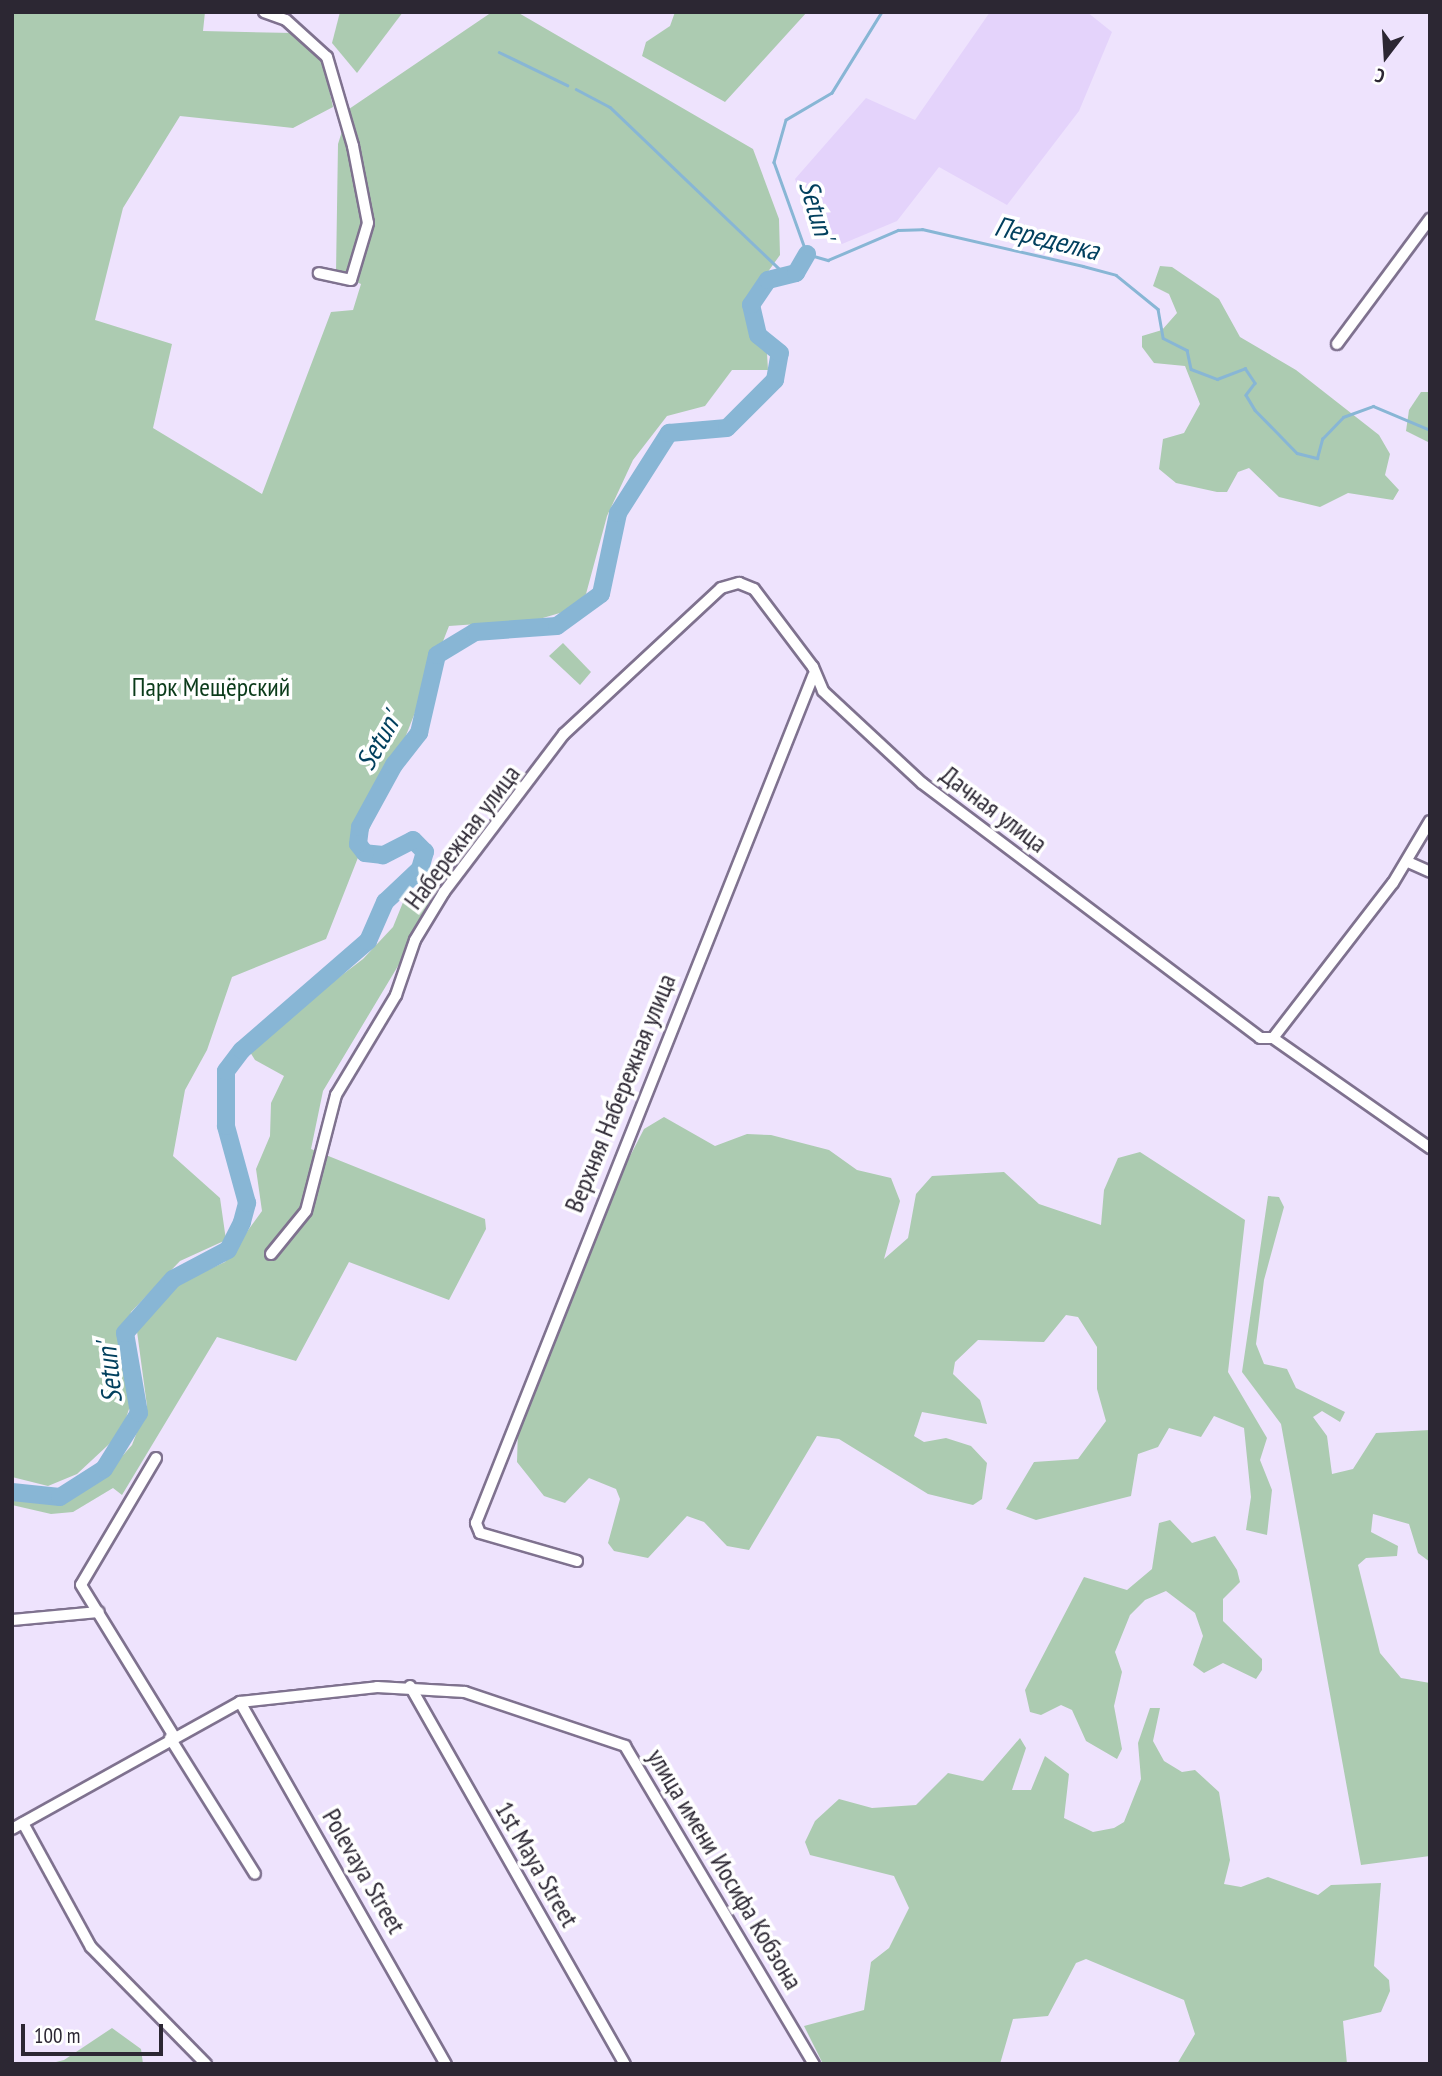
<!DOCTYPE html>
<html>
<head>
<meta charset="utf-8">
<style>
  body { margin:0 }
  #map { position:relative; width:1442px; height:2076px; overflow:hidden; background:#eee3fd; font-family:"PT Sans Narrow",sans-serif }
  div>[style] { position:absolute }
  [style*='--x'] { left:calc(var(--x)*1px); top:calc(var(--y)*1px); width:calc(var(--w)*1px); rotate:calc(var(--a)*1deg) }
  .built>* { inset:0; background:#e4d3fb }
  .green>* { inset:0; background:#accbb1 }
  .stream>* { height:2.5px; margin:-1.25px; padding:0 1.25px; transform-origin:1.25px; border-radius:1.25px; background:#88b6d5 }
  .river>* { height:18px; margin:-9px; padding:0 9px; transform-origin:9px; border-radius:9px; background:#88b6d5 }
  .roads { filter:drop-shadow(2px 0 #7f728f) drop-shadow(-2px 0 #7f728f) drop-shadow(0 2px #7f728f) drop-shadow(0 -2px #7f728f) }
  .street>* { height:10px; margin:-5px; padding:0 5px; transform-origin:5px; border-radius:5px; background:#fff }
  span { translate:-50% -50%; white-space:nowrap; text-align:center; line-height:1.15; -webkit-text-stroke:7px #fff; paint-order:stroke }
  .park-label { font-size:26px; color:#0b3b1a }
  .street-label { font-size:26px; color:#2c2733 }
  .water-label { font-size:28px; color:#02405e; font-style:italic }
  .frame { position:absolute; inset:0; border:14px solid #2c2733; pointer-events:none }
  .north { position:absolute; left:1351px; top:21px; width:70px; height:70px; -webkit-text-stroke:5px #fff; paint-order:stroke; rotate:197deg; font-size:19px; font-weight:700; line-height:28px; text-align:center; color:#2c2733 }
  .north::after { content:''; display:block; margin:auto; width:24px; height:32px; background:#2c2733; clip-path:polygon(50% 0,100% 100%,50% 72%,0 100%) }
  .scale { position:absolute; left:21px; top:2024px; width:142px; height:32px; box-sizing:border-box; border:4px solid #2c2733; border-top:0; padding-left:9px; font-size:21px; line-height:24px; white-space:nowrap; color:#2c2733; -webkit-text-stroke:5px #fff; paint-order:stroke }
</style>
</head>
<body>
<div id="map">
  <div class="built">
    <div style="clip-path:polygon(990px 12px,1087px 12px,1112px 32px,1079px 111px,1007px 205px,939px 167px,897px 221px,842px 244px,807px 213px,795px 179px,866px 98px,915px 120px)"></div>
  </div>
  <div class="green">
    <div style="clip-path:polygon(12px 12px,205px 12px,203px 31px,293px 33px,322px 57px,333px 107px,293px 128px,180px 116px,123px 208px,95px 320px,172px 344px,153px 428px,262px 494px,331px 312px,353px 310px,361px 284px,336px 273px,338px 144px,349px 109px,492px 12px,517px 12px,753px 149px,779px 219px,780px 255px,749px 298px,752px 335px,767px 353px,768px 370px,732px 370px,705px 406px,667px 416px,633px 460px,607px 516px,586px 594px,570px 610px,536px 620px,449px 626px,326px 939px,232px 977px,207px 1050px,185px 1090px,173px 1156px,220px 1198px,226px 1240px,180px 1261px,131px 1312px,121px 1348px,130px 1406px,121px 1433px,77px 1474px,48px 1486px,12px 1477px)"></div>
    <div style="clip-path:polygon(340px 12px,403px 12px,357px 73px,332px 43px)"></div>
    <div style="clip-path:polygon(675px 12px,807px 12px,725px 102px,642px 56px,646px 42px,670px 26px)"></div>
    <div style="clip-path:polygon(1160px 266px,1172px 267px,1219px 299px,1240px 337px,1296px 370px,1379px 435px,1390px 454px,1385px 475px,1399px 490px,1393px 500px,1348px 493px,1320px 507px,1279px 497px,1249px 468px,1238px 472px,1227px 492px,1217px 492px,1176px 483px,1159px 469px,1163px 439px,1184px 433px,1200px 404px,1185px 366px,1154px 363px,1142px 347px,1142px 336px,1162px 330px,1177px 313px,1169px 294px,1153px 286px)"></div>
    <div style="clip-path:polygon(1421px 392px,1430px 392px,1430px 443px,1406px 431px,1409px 410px)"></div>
    <div style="clip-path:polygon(563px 643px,591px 672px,580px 685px,549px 656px)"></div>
    <div style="clip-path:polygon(420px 889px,430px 894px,431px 911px,323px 1091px,311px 1149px,485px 1219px,486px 1229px,449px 1300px,349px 1262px,296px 1361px,217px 1337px,122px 1495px,113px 1488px,73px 1512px,51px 1514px,12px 1505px,12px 1495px,59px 1500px,103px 1478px,132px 1445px,147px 1406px,136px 1324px,164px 1290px,225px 1262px,262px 1211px,256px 1169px,270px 1136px,271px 1103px,284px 1076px,255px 1060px,250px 1052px,254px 1042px,363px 959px,393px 927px,408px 890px)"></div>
    <div style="clip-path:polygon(664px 1117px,715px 1146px,747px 1134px,771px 1135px,829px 1150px,857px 1170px,891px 1178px,900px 1201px,884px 1259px,908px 1238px,916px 1194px,932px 1176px,1004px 1172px,1039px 1204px,1101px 1225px,1104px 1190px,1118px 1158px,1140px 1152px,1245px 1220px,1228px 1372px,1267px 1438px,1260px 1460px,1272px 1490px,1267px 1535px,1246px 1530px,1251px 1497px,1244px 1428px,1214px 1416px,1201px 1437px,1169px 1428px,1158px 1447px,1138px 1454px,1131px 1496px,1036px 1520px,1006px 1509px,1034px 1462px,1078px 1459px,1106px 1421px,1097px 1389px,1097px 1347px,1078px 1317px,1066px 1315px,1044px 1342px,978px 1340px,955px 1362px,953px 1374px,980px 1400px,987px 1424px,922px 1412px,914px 1436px,924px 1442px,946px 1438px,971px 1446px,987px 1463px,982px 1499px,973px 1505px,928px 1494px,839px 1439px,817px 1436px,749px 1550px,727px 1546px,704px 1522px,687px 1516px,648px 1558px,614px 1551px,608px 1543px,620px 1499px,616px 1489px,589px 1478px,565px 1503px,544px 1496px,517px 1462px,518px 1428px,627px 1162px,644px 1129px)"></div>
    <div style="clip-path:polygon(1268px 1196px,1279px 1197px,1284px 1207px,1264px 1280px,1256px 1344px,1264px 1364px,1287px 1369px,1296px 1388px,1345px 1412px,1340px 1422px,1322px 1411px,1313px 1417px,1327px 1436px,1332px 1474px,1353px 1469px,1376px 1433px,1430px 1430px,1430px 1562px,1418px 1553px,1409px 1524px,1373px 1514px,1371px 1532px,1398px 1546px,1397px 1556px,1366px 1558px,1358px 1565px,1380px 1653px,1401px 1678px,1430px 1683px,1430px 1856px,1361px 1865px,1281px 1424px,1242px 1372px)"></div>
    <div style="clip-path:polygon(1170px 1520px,1192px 1543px,1215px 1536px,1237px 1570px,1240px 1582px,1223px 1599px,1223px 1621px,1262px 1659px,1262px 1670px,1256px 1679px,1223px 1663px,1204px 1673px,1193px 1665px,1203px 1636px,1195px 1613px,1166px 1591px,1145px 1600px,1130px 1615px,1115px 1652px,1122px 1672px,1114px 1706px,1122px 1749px,1117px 1759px,1086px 1741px,1072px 1710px,1061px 1705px,1041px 1715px,1030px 1712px,1025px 1690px,1084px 1577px,1127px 1590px,1152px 1569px,1159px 1523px)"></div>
    <div style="clip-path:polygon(1150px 1708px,1160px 1708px,1153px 1741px,1164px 1761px,1182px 1772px,1195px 1770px,1219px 1792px,1230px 1860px,1224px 1884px,1241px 1887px,1268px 1877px,1318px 1895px,1331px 1885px,1381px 1883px,1374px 1966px,1389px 1980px,1390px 1991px,1381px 2012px,1343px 2021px,1347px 2064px,1177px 2064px,1195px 2034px,1184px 2000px,1086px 1959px,1076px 1963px,1048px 2016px,1013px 2019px,1000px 2064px,823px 2064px,804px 2026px,864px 2010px,871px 1962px,889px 1948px,909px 1908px,894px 1876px,810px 1855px,805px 1842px,815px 1821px,839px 1799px,872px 1808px,916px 1805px,948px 1773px,983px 1781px,1020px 1738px,1026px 1748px,1012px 1790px,1031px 1790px,1045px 1756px,1069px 1774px,1064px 1818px,1093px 1832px,1114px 1828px,1124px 1822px,1141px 1779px,1138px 1743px)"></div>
    <div style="clip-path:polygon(112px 2028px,141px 2049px,143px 2064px,48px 2064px,64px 2060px)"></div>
  </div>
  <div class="stream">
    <div style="--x:882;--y:12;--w:95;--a:121.7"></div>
    <div style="--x:832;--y:93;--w:53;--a:149.6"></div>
    <div style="--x:786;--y:120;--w:44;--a:105.9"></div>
    <div style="--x:774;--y:162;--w:98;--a:70.3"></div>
    <div style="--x:807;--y:254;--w:22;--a:16"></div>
    <div style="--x:828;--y:260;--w:76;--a:-23.2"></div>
    <div style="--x:898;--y:230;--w:24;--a:-2"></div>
    <div style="--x:922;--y:229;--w:165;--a:12.9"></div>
    <div style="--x:1083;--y:266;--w:34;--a:15"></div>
    <div style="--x:1116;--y:275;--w:54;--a:39"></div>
    <div style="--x:1158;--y:309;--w:29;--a:80"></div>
    <div style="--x:1163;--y:338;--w:27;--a:27"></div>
    <div style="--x:1187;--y:350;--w:19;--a:78"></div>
    <div style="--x:1191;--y:369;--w:28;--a:21"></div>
    <div style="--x:1217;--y:379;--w:30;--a:-21"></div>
    <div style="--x:1245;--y:368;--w:18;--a:56"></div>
    <div style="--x:1255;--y:383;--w:15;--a:127"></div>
    <div style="--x:1246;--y:395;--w:17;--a:59"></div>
    <div style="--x:1255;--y:410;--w:60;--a:45.7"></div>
    <div style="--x:1297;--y:453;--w:21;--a:14"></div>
    <div style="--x:1317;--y:458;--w:20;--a:-75"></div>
    <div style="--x:1322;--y:439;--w:30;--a:-46"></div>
    <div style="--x:1343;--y:417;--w:32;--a:-20"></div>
    <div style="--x:1373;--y:406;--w:62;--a:22.8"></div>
    <div style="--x:499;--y:52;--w:76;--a:25.9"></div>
    <div style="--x:576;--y:89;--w:38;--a:28"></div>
    <div style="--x:610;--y:107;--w:243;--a:43.7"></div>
  </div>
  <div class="river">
    <div style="--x:12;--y:1492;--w:48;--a:5.9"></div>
    <div style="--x:60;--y:1497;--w:52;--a:-32.5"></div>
    <div style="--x:104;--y:1469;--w:66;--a:-58"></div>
    <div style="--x:139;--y:1413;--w:81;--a:-99.9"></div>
    <div style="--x:125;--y:1333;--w:72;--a:-48.4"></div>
    <div style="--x:173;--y:1279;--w:62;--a:-27.8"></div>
    <div style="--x:228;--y:1250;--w:31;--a:-63"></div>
    <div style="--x:242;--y:1222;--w:20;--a:-75"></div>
    <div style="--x:247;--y:1203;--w:80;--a:-105.3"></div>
    <div style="--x:226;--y:1126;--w:55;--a:-90"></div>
    <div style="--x:226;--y:1071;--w:26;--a:-53"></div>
    <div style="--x:242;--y:1050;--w:167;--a:-40.9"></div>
    <div style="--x:368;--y:941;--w:43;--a:-66.4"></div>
    <div style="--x:385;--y:902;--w:48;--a:-43.3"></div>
    <div style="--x:420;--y:869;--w:18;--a:-74"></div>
    <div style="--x:425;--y:852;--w:17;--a:-135"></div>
    <div style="--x:413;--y:840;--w:34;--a:153"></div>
    <div style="--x:383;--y:855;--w:18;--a:-174"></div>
    <div style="--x:365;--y:853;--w:11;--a:-128"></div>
    <div style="--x:358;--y:844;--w:17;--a:-83"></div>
    <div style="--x:360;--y:827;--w:71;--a:-61.3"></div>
    <div style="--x:394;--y:765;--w:41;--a:-52"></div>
    <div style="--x:419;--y:733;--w:80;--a:-77"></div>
    <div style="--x:437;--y:655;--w:44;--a:-31.2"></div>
    <div style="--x:475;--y:632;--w:82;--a:-4.2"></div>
    <div style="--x:557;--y:626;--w:54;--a:-36"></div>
    <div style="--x:601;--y:594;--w:83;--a:-78.1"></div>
    <div style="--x:618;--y:513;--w:95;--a:-57.5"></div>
    <div style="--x:669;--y:433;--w:58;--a:-4.9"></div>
    <div style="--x:727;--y:428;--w:68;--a:-45"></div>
    <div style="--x:775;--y:380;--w:27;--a:-80"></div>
    <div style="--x:780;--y:353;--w:28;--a:-141"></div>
    <div style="--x:758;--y:335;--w:31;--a:-103"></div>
    <div style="--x:751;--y:305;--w:30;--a:-56"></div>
    <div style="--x:768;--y:280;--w:29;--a:-14"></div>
    <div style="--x:796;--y:273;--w:22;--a:-60"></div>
  </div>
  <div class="roads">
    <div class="street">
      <div style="--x:264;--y:12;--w:23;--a:20"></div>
      <div style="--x:286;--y:20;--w:55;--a:42.1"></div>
      <div style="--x:327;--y:57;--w:93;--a:73.7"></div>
      <div style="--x:353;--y:146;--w:78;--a:79"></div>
      <div style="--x:368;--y:223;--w:59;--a:106.6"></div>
      <div style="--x:351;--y:280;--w:33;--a:-168"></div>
      <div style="--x:1337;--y:344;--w:156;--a:-53.4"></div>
      <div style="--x:1408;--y:862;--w:24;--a:24"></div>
      <div style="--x:1273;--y:1038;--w:196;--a:-52.3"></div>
      <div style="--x:1393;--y:883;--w:72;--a:-59.2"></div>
      <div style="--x:1273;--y:1038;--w:192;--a:35"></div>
      <div style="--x:271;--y:1254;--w:55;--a:-50.9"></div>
      <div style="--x:306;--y:1211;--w:120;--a:-75.5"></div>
      <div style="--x:336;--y:1095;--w:117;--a:-59"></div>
      <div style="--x:396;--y:995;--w:58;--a:-70.9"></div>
      <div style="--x:415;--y:940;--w:56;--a:-58.9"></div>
      <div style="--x:444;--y:892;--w:198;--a:-52.8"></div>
      <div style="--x:564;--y:734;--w:214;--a:-42.9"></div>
      <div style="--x:721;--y:588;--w:19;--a:-16"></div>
      <div style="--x:739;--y:583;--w:16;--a:22"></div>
      <div style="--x:754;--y:589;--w:98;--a:52.9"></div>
      <div style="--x:813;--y:667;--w:26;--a:67"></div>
      <div style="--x:823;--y:691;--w:135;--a:42.9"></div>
      <div style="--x:922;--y:783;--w:423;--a:37"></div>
      <div style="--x:1260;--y:1038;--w:13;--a:0"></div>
      <div style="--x:156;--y:1458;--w:147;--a:120.6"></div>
      <div style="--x:81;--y:1585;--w:177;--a:58.4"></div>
      <div style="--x:577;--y:1561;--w:101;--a:-163.9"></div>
      <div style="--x:480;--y:1533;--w:11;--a:-112"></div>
      <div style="--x:476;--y:1523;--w:912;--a:-68.3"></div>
      <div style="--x:12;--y:1620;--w:87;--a:-5.3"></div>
      <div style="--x:410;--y:1686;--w:435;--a:60.4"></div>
      <div style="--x:240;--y:1702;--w:417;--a:60.4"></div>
      <div style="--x:170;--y:1738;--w:160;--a:58"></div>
      <div style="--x:23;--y:1823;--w:141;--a:61.3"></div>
      <div style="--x:91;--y:1947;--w:164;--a:45.5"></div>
      <div style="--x:12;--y:1829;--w:261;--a:-29.1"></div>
      <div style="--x:240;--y:1702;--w:138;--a:-6.2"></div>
      <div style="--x:377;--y:1687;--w:88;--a:3.3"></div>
      <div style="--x:465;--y:1692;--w:169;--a:18.6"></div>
      <div style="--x:625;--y:1746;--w:370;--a:59.3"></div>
    </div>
  </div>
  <div class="park-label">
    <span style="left:211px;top:687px">Парк Мещёрский</span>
  </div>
  <div class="street-label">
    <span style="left:994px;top:809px;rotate:37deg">Дачная улица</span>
    <span style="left:462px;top:837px;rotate:-53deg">Набережная улица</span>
    <span style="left:620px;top:1093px;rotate:-68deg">Верхняя Набережная улица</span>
    <span style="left:537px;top:1864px;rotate:60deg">1st Maya Street</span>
    <span style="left:725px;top:1869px;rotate:59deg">улица имени Иосифа Кобзона</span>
    <span style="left:364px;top:1871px;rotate:60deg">Polevaya Street</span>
  </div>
  <div class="water-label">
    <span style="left:817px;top:210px;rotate:73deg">Setun'</span>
    <span style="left:1047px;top:238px;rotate:14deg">Переделка</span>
    <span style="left:378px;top:741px;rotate:-60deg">Setun'</span>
    <span style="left:109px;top:1373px;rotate:-96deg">Setun'</span>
  </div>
  <div class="frame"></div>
  <div class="north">С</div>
  <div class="scale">100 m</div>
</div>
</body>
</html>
